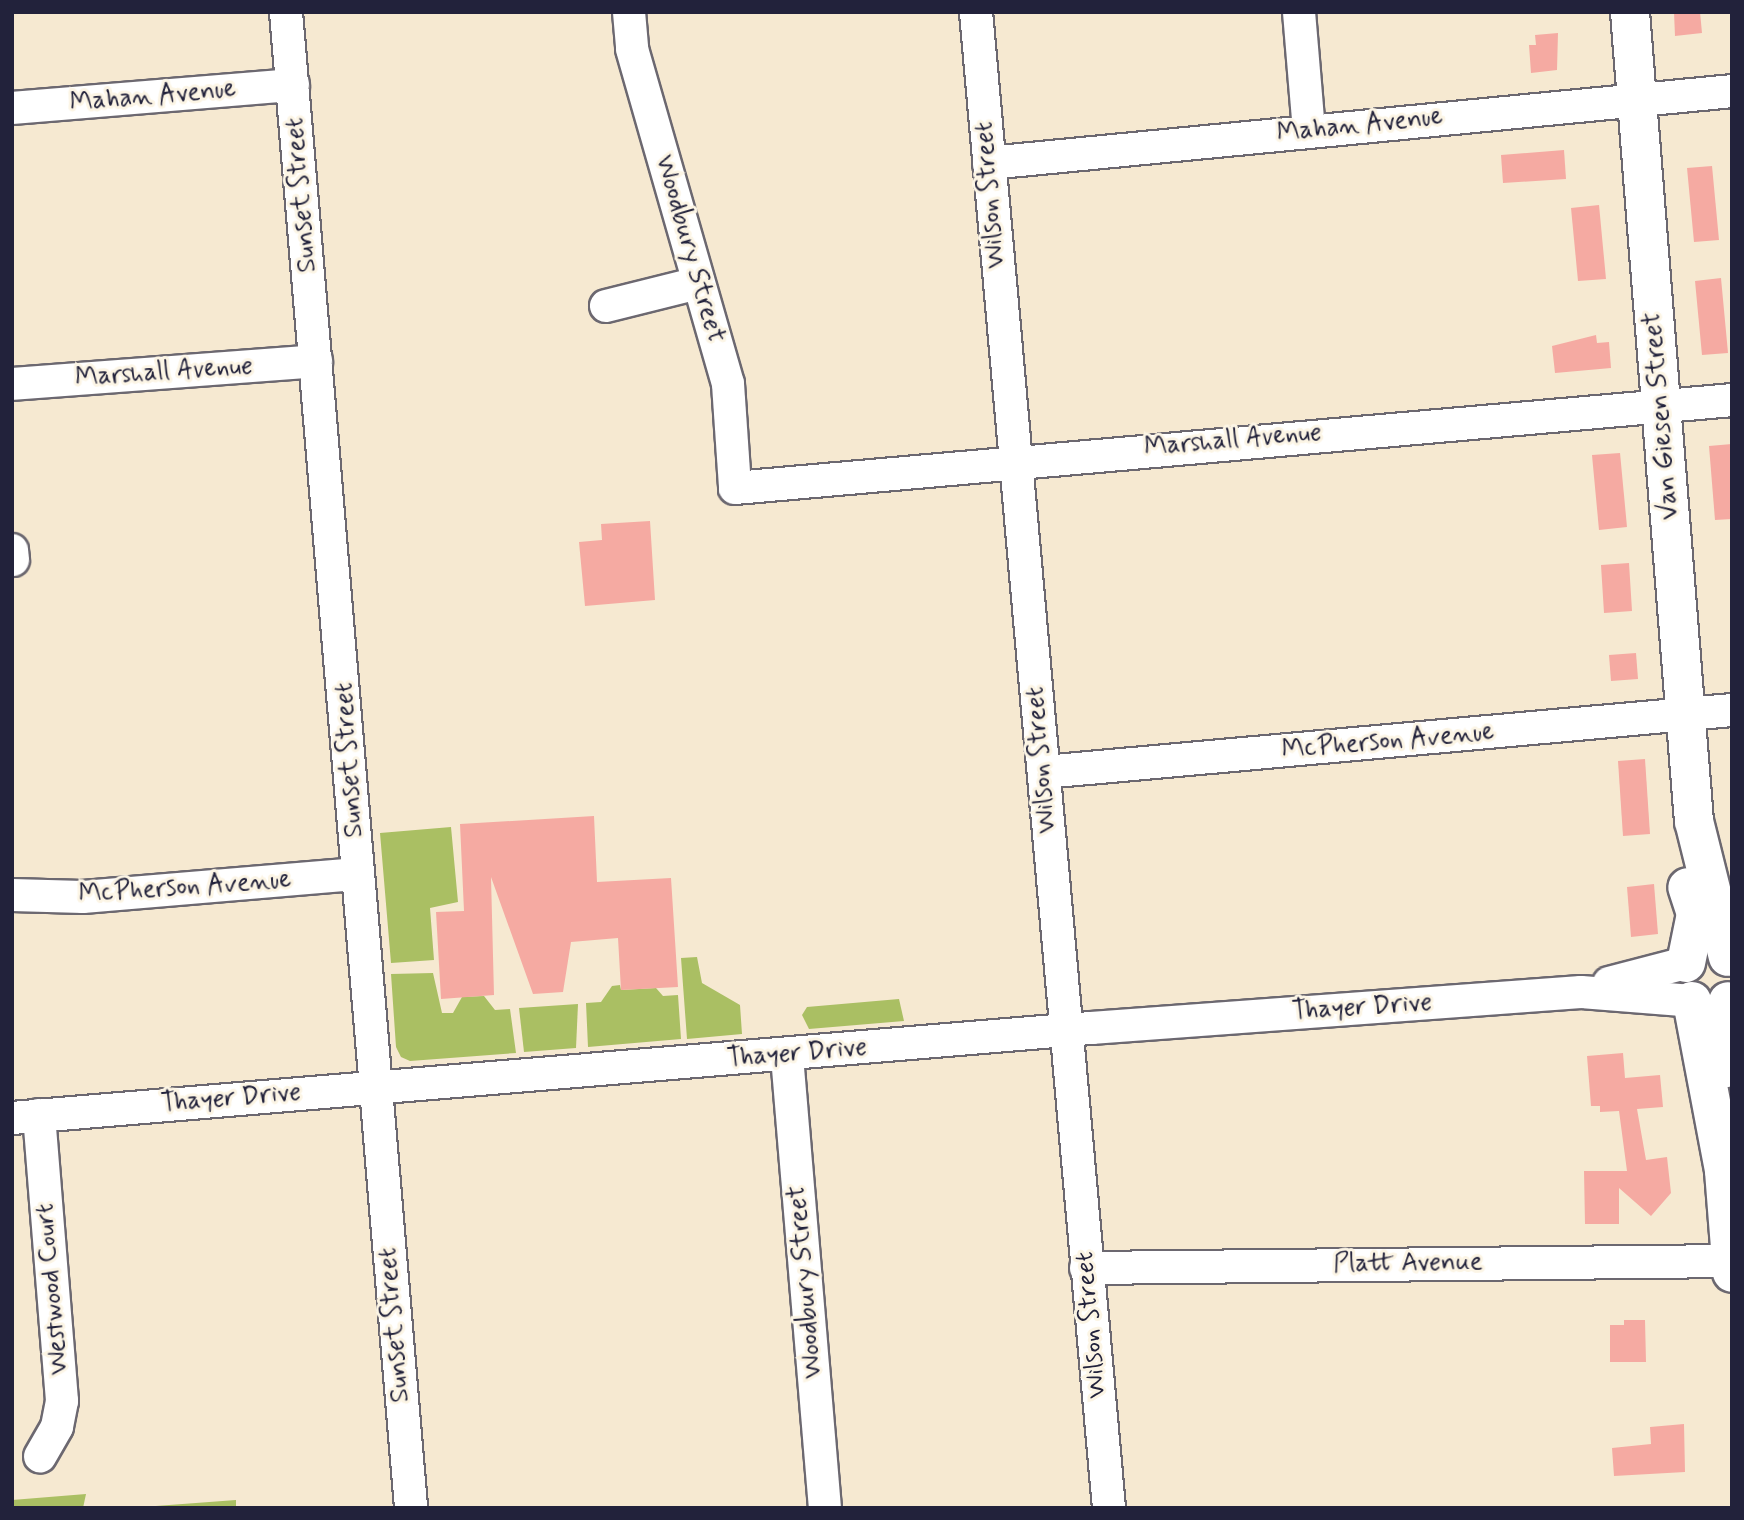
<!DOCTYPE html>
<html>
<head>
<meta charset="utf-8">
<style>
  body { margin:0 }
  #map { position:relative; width:1744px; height:1520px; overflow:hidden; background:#f6e9d1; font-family:Mynerve,sans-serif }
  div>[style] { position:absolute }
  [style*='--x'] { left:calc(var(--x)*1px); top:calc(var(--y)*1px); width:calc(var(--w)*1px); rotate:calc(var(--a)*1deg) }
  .green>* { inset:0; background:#aabf63 }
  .building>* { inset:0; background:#f5aaa2 }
  .roads { filter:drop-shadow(2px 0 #6c6870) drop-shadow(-2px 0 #6c6870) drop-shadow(0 2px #6c6870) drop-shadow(0 -2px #6c6870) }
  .minor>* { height:32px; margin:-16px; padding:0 16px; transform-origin:16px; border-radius:16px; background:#fff }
  .major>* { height:38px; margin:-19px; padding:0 19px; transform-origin:19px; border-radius:19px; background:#fff }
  span { translate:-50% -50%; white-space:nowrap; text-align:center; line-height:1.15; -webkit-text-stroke:6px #fcf5e5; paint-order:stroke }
  .street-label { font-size:26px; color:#22223b }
  .frame { position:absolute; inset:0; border:14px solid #22223b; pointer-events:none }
</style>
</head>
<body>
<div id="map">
  <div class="green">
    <div style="clip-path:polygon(451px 827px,458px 902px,430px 908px,434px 960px,391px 963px,380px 833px)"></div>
    <div style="clip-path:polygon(697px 957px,702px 983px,740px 1005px,742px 1034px,687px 1039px,681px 958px)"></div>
    <div style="clip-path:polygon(433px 973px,442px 1013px,453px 1013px,462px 997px,484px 996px,495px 1010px,510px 1009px,516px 1053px,410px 1061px,401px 1057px,396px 1047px,391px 974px)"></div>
    <div style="clip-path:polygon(620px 985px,621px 990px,656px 988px,663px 996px,678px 995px,681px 1039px,588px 1047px,586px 1003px,601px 1002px,612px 986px)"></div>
    <div style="clip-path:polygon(899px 999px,904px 1021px,809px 1029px,802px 1015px,807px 1007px)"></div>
    <div style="clip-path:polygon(578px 1004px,576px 1048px,524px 1052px,519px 1008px)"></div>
    <div style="clip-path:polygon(86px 1494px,83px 1508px,12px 1508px,12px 1500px)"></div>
    <div style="clip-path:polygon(236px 1500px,236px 1508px,129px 1508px)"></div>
  </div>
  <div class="building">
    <div style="clip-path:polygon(1674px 12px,1700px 12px,1702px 33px,1675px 36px)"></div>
    <div style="clip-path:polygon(1558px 33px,1557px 70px,1531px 73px,1529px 45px,1536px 45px,1535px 35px)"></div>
    <div style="clip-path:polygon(1564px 150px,1566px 179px,1503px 183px,1501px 155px)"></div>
    <div style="clip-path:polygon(1712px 166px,1719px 240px,1694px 242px,1687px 168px)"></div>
    <div style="clip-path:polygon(1599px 205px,1606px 279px,1578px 281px,1571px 208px)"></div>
    <div style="clip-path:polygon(1721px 278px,1728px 353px,1702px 355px,1695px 281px)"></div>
    <div style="clip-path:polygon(1596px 335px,1597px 343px,1609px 342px,1611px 368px,1555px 373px,1552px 346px)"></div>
    <div style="clip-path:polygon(1732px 444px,1732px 519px,1715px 520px,1709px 446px)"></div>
    <div style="clip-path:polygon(1620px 453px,1627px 527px,1599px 530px,1592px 455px)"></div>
    <div style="clip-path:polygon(650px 521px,655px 600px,585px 606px,579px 542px,602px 540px,601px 524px)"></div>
    <div style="clip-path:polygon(1629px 563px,1632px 611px,1604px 613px,1601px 565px)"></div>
    <div style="clip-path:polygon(1636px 653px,1638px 679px,1611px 681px,1609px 655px)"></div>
    <div style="clip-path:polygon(1645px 759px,1650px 834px,1623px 836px,1618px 761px)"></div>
    <div style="clip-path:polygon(594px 816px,597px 882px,671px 878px,678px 987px,621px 990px,618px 938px,571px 942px,563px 992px,533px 994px,491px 877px,494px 995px,441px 999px,436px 912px,464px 911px,460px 824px)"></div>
    <div style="clip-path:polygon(1654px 884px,1658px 934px,1631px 937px,1627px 887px)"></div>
    <div style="clip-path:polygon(1623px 1053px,1625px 1078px,1660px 1075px,1663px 1107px,1637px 1109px,1646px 1160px,1667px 1157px,1671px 1193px,1651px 1216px,1619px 1188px,1619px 1224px,1585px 1224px,1584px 1171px,1627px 1171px,1619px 1111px,1600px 1112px,1600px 1106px,1591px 1106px,1587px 1056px)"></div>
    <div style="clip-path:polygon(1624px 1320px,1645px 1320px,1646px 1362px,1610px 1362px,1610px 1325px,1624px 1325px)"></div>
    <div style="clip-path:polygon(1684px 1424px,1685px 1472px,1614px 1476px,1612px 1448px,1651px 1444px,1650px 1427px)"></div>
  </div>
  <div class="roads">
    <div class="minor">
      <div style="--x:286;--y:12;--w:1501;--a:85.22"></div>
      <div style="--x:629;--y:12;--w:37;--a:85"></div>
      <div style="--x:632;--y:49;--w:348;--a:74"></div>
      <div style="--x:728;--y:384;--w:104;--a:86.1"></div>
      <div style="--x:735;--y:488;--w:1001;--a:-5.04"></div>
      <div style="--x:976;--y:12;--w:1502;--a:84.92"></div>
      <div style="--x:1299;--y:12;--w:119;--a:85.2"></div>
      <div style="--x:12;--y:108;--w:282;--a:-4.7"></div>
      <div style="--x:989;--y:163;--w:746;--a:-5.53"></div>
      <div style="--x:606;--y:306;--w:95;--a:-14"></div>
      <div style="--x:12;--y:384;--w:305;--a:-4.3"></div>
      <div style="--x:12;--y:550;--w:10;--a:84"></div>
      <div style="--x:1044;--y:772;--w:691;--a:-5.15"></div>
      <div style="--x:12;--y:895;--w:71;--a:1.6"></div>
      <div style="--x:83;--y:897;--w:276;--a:-4.8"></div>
      <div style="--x:1609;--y:983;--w:80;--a:-14.6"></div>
      <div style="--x:787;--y:1056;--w:454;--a:85.2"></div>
      <div style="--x:39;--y:1115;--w:287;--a:85.4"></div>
      <div style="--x:62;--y:1401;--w:26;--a:101"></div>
      <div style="--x:57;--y:1427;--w:34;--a:120"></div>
      <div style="--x:12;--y:1118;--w:1083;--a:-4.77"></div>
      <div style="--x:1091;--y:1028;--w:491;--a:-4.2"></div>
      <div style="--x:1581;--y:992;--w:111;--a:4.6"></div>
      <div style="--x:1086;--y:1268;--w:645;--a:-0.62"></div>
    </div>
    <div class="major">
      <div style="--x:1630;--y:12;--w:812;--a:85.48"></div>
      <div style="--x:1694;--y:821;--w:140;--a:76"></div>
      <div style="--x:1686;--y:963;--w:50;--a:-78.5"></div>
      <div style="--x:1696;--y:914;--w:28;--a:-108"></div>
      <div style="--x:1692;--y:1001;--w:173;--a:79.3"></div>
      <div style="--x:1724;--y:1171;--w:102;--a:85.5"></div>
      <div style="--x:1727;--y:1068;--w:27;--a:-98"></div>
      <div style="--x:1723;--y:1041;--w:40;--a:-82.9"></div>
    </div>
  </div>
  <div class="street-label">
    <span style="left:153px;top:97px;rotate:-5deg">Mahan Avenue</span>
    <span style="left:1360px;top:126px;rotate:-6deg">Mahan Avenue</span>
    <span style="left:302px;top:195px;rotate:-95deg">Sunset Street</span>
    <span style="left:991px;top:195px;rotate:-95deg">Wilson Street</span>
    <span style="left:689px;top:249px;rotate:74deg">Woodbury Street</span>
    <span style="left:164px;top:373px;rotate:-4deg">Marshall Avenue</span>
    <span style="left:1662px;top:416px;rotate:-95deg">Van Giesen Street</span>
    <span style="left:1233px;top:441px;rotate:-5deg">Marshall Avenue</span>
    <span style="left:1388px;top:742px;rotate:-5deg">McPherson Avenue</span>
    <span style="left:350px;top:760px;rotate:-94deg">Sunset Street</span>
    <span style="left:1042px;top:760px;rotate:-95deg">Wilson Street</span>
    <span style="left:185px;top:888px;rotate:-4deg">McPherson Avenue</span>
    <span style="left:1362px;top:1008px;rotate:-4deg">Thayer Drive</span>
    <span style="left:797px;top:1054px;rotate:-5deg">Thayer Drive</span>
    <span style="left:231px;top:1099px;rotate:-5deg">Thayer Drive</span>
    <span style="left:1408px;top:1264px;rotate:-1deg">Platt Avenue</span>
    <span style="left:806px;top:1282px;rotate:-95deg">Woodbury Street</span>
    <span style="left:53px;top:1289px;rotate:-95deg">Westwood Court</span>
    <span style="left:395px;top:1325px;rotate:-95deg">Sunset Street</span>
    <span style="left:1092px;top:1325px;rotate:-95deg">Wilson Street</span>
  </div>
  <div class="frame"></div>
</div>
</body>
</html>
